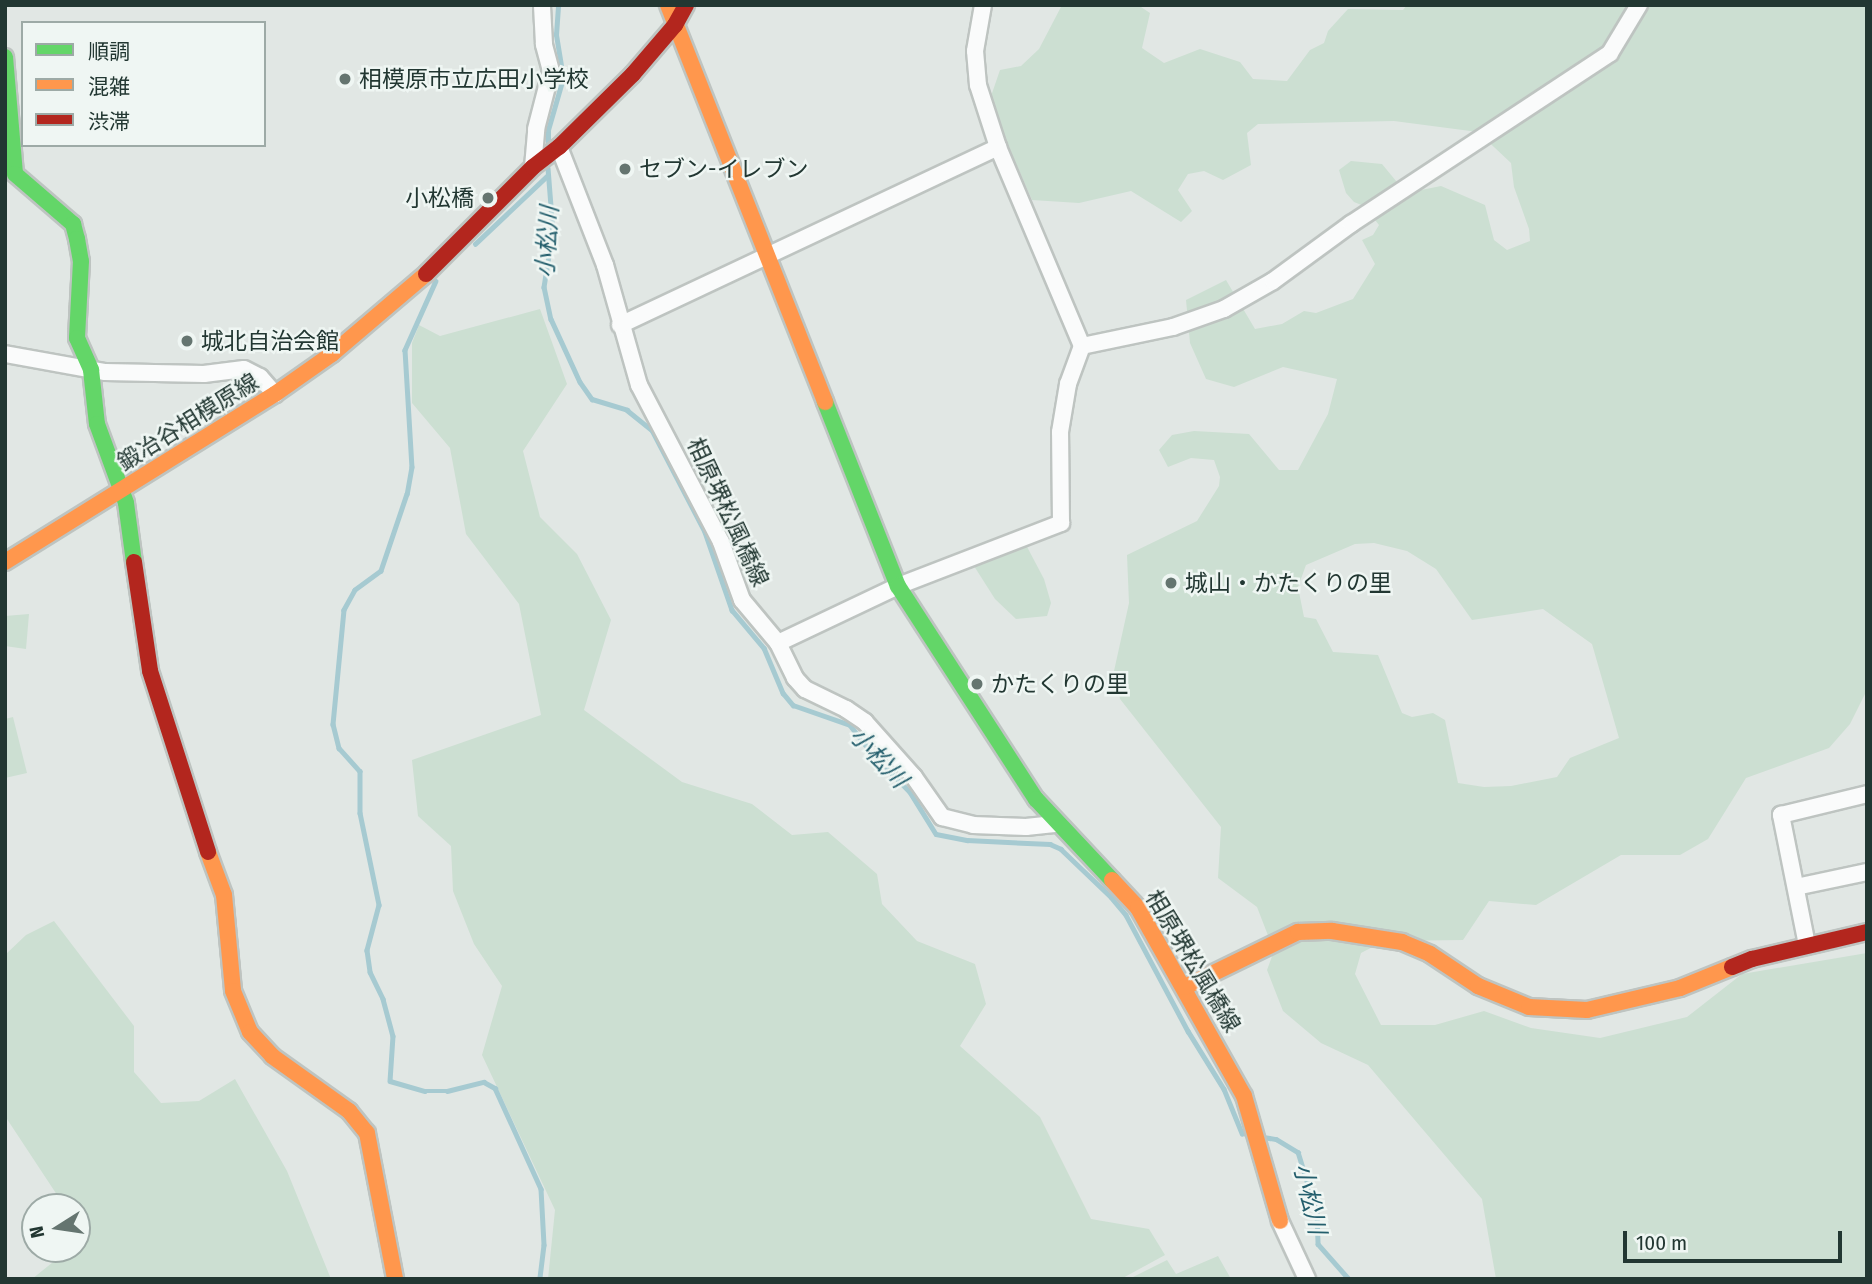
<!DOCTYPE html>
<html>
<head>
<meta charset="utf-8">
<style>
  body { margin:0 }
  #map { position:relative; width:1872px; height:1284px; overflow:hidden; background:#e1e7e4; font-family:"Fira Sans Condensed","Noto Sans JP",sans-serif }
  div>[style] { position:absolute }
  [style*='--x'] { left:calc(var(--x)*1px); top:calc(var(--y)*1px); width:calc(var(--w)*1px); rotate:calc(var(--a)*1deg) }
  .green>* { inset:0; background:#ccdfd2 }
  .stream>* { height:4.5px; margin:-2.25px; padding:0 2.25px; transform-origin:2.25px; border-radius:2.25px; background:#a6cad1 }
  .roads { filter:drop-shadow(2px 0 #bec4c1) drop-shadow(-2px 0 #bec4c1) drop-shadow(0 2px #bec4c1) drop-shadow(0 -2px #bec4c1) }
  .street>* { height:16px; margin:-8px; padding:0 8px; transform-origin:8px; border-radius:8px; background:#fafbfb }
  .fast>* { height:16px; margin:-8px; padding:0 8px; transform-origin:8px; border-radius:8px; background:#63d668 }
  .slow>* { height:16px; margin:-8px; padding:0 8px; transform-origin:8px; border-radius:8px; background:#ff974d }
  .jam>* { height:16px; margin:-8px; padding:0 8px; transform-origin:8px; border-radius:8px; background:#b3261e }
  .dots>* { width:19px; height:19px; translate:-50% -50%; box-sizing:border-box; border:4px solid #eff6f3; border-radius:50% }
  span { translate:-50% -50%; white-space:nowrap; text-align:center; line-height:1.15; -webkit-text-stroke:5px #eff6f3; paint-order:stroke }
  .poi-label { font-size:23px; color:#223732 }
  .left { translate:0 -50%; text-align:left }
  .right { translate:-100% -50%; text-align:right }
  .street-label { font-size:23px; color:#223732 }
  .water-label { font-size:24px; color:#235e6c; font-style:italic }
  .frame { position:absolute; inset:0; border:7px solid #223732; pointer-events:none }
  .legend { position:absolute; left:21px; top:21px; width:245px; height:126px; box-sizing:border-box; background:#eff6f3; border:2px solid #9daaa6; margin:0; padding:9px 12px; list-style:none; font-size:21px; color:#223732 }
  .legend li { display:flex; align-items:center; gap:14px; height:35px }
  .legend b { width:35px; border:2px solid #9daaa6 }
  .north { position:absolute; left:21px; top:1193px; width:70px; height:70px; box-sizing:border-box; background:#eff6f3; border:2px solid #9daaa6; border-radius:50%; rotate:258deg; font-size:19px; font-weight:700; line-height:28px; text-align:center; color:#223732 }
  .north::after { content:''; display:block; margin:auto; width:24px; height:32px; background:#657570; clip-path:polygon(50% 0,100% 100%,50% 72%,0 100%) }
  .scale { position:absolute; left:1623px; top:1231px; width:219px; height:32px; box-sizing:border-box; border:4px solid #223732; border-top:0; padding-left:9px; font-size:21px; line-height:24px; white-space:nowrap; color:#223732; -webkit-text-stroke:5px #eff6f3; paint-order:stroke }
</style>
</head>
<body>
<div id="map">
  <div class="green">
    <div style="clip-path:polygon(evenodd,1062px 5px,1138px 5px,1150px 13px,1142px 48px,1164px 63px,1200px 49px,1240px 62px,1253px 79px,1287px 81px,1310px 50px,1324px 43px,1328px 31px,1348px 9px,1403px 10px,1407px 5px,1867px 5px,1867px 690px,1850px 724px,1829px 748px,1746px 778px,1708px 839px,1680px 855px,1621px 855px,1536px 905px,1489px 901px,1463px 940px,1384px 941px,1361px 953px,1355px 974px,1381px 1025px,1435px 1025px,1484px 1011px,1531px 1028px,1600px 1038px,1687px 1017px,1742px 974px,1867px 953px,1867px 1279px,1496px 1279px,1482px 1199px,1368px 1065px,1321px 1043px,1283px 1011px,1267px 970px,1274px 951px,1257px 907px,1218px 878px,1221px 827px,1120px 699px,1114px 671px,1129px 603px,1127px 555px,1197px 521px,1219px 486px,1220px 477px,1214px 460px,1191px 458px,1168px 467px,1159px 450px,1172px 435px,1194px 431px,1249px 434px,1279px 470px,1298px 470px,1328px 414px,1337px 379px,1283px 367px,1234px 387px,1206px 379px,1190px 343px,1186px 300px,1226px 280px,1255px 329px,1282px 324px,1304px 311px,1316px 313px,1353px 299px,1375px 264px,1362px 240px,1373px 235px,1379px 225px,1364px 206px,1354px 202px,1346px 193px,1339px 170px,1351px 161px,1382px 164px,1406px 193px,1441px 186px,1485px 205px,1494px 240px,1507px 250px,1530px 241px,1529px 229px,1514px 187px,1511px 163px,1478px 132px,1394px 121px,1258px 124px,1247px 133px,1251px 165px,1223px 180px,1204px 171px,1188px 174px,1178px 190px,1192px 211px,1181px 222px,1131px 191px,1079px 203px,1032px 200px,989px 102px,1000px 70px,1021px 66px,1039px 49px,1062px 5px,1374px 543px,1407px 551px,1436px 569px,1472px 620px,1543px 609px,1592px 644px,1619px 738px,1570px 758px,1557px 777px,1511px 786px,1484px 787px,1458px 783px,1445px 720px,1433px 713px,1412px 717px,1402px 713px,1378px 655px,1333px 652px,1316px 619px,1304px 617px,1298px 587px,1306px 565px,1355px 544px,1374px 543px)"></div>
    <div style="clip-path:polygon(540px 309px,567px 384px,523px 451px,540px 517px,577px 554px,611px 620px,584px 710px,682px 782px,752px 804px,792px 835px,828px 832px,877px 874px,882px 904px,917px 941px,975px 964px,986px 1004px,960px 1046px,1040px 1117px,1091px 1219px,1149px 1229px,1165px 1255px,1121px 1279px,548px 1279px,555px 1210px,482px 1055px,502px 986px,474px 944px,453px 891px,451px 846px,418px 816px,412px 760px,541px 715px,519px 604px,466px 534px,450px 448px,412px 403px,412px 343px,419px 325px,440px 336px)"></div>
    <div style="clip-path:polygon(1025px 543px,1044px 579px,1051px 603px,1047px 616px,1016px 619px,995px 599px,974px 566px)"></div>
    <div style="clip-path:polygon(29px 614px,26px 649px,5px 646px,5px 616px)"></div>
    <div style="clip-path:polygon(13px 717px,27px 773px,5px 778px,5px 719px)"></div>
    <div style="clip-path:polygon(54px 921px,134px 1026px,134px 1072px,161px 1103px,199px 1101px,235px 1079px,287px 1171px,331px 1279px,32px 1279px,63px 1254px,64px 1249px,77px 1249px,77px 1207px,65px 1207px,5px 1116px,5px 955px,26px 935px)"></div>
    <div style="clip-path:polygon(1218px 1256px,1231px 1279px,1129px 1279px,1167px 1260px,1176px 1274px)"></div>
  </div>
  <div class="stream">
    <div style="--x:548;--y:142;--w:12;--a:-90"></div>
    <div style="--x:548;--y:130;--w:54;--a:-73.9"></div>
    <div style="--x:563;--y:78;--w:44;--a:-99.2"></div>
    <div style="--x:556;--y:35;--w:30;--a:-86"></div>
    <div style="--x:548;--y:168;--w:63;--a:85.5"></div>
    <div style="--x:553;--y:231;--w:57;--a:99.1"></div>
    <div style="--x:544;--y:287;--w:33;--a:78"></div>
    <div style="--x:551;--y:319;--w:69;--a:65.3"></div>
    <div style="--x:580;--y:382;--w:21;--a:55"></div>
    <div style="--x:592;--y:399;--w:37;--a:17"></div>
    <div style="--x:627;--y:410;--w:32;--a:39"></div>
    <div style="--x:652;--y:430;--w:115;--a:62.5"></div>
    <div style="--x:705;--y:532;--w:83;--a:70.9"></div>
    <div style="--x:732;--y:610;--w:50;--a:49.9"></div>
    <div style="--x:764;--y:648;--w:49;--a:67.1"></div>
    <div style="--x:783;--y:693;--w:16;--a:50"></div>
    <div style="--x:793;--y:705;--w:60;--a:19.3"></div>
    <div style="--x:850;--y:725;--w:36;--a:52"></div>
    <div style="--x:872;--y:753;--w:54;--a:45.7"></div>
    <div style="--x:910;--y:792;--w:49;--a:58.2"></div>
    <div style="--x:936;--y:834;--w:32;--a:11"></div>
    <div style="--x:967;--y:840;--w:83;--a:2.8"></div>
    <div style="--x:1050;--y:844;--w:12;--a:24"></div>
    <div style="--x:1061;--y:849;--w:69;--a:43.8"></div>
    <div style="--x:1111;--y:897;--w:23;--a:50"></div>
    <div style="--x:1126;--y:915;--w:132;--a:61.9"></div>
    <div style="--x:1188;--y:1031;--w:68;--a:58.2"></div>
    <div style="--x:1224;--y:1089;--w:48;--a:67.8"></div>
    <div style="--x:1242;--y:1133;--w:6;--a:9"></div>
    <div style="--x:475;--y:244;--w:100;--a:-43.4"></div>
    <div style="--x:436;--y:281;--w:76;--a:114.2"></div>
    <div style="--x:405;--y:350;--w:117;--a:86.6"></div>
    <div style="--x:412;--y:467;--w:27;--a:100"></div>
    <div style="--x:407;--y:494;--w:81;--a:108.7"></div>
    <div style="--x:381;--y:571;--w:32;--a:144"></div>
    <div style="--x:355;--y:590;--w:23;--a:119"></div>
    <div style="--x:344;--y:610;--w:115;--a:95.5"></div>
    <div style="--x:333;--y:724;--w:25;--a:76"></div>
    <div style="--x:339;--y:748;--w:31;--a:48"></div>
    <div style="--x:360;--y:771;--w:42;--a:90"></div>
    <div style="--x:360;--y:813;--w:94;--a:78.3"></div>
    <div style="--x:379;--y:905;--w:47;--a:104.9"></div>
    <div style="--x:367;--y:950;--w:22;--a:82"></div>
    <div style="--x:370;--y:972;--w:30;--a:64"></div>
    <div style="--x:383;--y:999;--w:38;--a:75"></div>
    <div style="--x:393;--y:1036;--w:45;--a:93.8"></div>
    <div style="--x:390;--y:1081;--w:36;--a:16"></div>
    <div style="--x:425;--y:1091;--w:22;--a:0"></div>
    <div style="--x:447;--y:1091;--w:38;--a:-14"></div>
    <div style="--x:484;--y:1082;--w:13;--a:29"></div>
    <div style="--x:495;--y:1088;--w:111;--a:65.5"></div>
    <div style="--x:541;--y:1189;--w:56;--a:86.9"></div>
    <div style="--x:544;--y:1245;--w:34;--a:97"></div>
    <div style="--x:1263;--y:1137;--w:13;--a:9"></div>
    <div style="--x:1276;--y:1139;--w:26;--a:31"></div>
    <div style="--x:1298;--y:1152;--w:64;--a:72.7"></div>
    <div style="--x:1317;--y:1213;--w:31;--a:88"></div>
    <div style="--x:1318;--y:1244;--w:47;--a:48.5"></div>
  </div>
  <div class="roads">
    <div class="street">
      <div style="--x:559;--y:147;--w:127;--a:68.7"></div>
      <div style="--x:605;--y:265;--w:125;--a:74.2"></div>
      <div style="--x:639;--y:385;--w:177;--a:62.4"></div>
      <div style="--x:721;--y:542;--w:62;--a:70.1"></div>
      <div style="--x:742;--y:600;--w:56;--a:50.1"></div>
      <div style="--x:778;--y:643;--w:39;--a:64"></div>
      <div style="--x:795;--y:678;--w:15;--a:48"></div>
      <div style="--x:805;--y:689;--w:46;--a:26"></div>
      <div style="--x:846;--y:709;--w:23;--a:34"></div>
      <div style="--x:865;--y:722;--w:74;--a:48.3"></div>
      <div style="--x:914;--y:777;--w:49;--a:55"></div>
      <div style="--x:942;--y:817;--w:32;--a:14"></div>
      <div style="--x:973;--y:825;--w:53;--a:2.2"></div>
      <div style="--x:1026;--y:827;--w:31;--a:-6"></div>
      <div style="--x:533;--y:167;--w:38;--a:-85"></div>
      <div style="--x:536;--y:129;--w:60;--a:-75.5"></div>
      <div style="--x:551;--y:71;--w:28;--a:-105"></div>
      <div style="--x:544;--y:44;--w:39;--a:-93"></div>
      <div style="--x:620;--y:325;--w:418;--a:-25.2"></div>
      <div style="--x:1082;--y:346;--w:93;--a:-11.8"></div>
      <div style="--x:1173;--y:327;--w:54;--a:-19.4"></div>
      <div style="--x:1224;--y:309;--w:56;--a:-29.7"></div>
      <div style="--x:1273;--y:281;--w:97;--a:-36.2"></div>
      <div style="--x:1351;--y:224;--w:310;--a:-33.4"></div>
      <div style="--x:1610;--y:53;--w:56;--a:-58.9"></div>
      <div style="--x:5;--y:354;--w:102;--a:10.2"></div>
      <div style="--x:105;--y:372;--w:99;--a:1.2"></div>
      <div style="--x:204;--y:374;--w:40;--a:-7.1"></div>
      <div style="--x:244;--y:369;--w:18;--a:27"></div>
      <div style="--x:260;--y:377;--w:23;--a:49"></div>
      <div style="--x:778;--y:643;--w:133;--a:-25.4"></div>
      <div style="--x:898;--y:586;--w:175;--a:-21.1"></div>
      <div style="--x:1061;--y:523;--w:91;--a:-90.6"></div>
      <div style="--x:1060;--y:432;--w:49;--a:-80.5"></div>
      <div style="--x:1068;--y:384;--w:40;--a:-69.8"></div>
      <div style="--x:1082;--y:346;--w:216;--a:-112.9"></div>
      <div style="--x:998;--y:147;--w:65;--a:-107.9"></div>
      <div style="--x:978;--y:85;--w:34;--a:-95"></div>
      <div style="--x:975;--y:51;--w:47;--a:-80.1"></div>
      <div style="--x:1796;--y:887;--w:73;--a:-11.9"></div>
      <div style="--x:1807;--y:945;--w:133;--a:-101.3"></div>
      <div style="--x:1781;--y:815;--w:89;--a:-13.7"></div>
      <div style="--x:1280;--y:1221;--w:64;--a:65"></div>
    </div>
    <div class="fast">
      <div style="--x:5;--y:57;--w:117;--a:85.1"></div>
      <div style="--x:15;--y:174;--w:77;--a:40.8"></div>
      <div style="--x:73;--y:224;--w:16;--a:75"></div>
      <div style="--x:77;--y:239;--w:22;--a:80"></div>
      <div style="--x:81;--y:261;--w:77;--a:93"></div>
      <div style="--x:77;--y:338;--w:35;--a:66"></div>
      <div style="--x:91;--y:370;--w:54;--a:83.7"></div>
      <div style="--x:97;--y:424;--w:84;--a:69.8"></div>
      <div style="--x:126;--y:503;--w:60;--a:82.3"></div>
      <div style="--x:825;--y:402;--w:198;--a:68.4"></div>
      <div style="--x:898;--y:586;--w:254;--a:57.1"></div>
      <div style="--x:1036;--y:799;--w:111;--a:46.8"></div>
    </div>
    <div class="slow">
      <div style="--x:668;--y:5;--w:427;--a:68.4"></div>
      <div style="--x:5;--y:562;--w:318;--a:-31.9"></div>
      <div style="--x:275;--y:394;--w:70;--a:-35.1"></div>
      <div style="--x:332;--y:354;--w:123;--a:-40.4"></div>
      <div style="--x:208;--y:852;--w:46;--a:69.6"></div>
      <div style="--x:224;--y:895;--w:96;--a:84.6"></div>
      <div style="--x:233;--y:991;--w:44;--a:67.5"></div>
      <div style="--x:250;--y:1032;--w:33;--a:47"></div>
      <div style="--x:272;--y:1056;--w:95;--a:35.5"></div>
      <div style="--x:349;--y:1111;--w:28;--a:51"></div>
      <div style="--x:367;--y:1133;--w:149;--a:79.1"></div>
      <div style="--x:1112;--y:880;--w:38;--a:47"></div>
      <div style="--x:1138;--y:908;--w:216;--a:60.6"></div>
      <div style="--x:1244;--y:1096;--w:130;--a:73.9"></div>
      <div style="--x:1185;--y:987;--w:126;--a:-26"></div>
      <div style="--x:1298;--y:932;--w:34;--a:-2"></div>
      <div style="--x:1332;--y:931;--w:71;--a:8.9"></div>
      <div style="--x:1402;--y:942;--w:30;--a:23"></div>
      <div style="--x:1430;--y:954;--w:58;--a:33.7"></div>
      <div style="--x:1478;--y:986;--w:55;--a:22.4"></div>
      <div style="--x:1529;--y:1007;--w:58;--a:3"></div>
      <div style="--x:1587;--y:1010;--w:96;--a:-13.3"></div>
      <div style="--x:1680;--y:988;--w:56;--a:-22"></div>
    </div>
    <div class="jam">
      <div style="--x:426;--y:274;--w:151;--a:-45"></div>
      <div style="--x:533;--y:167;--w:33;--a:-38"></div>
      <div style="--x:559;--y:147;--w:104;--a:-44.6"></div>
      <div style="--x:633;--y:74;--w:65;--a:-49.4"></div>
      <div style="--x:675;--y:25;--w:23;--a:-61"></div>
      <div style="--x:134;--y:562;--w:110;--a:81.6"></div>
      <div style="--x:150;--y:671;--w:190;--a:72.2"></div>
      <div style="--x:1732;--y:967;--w:22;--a:-22"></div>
      <div style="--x:1752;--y:959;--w:118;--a:-13.2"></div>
    </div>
  </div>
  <div class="dots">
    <div style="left:345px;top:79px;background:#657570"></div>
    <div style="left:625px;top:169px;background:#657570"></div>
    <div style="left:488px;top:198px;background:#657570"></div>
    <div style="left:187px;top:341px;background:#657570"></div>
    <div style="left:1171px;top:583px;background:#657570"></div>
    <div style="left:977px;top:684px;background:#657570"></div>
  </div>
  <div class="poi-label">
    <span class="left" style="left:359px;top:79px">相模原市立広田小学校</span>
    <span class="left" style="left:639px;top:169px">セブン-イレブン</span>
    <span class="right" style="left:474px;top:198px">小松橋</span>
    <span class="left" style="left:201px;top:341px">城北自治会館</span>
    <span class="left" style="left:1185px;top:583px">城山・かたくりの里</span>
    <span class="left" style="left:991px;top:684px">かたくりの里</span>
  </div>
  <div class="street-label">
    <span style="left:188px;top:422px;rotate:-32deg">鍛冶谷相模原線</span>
    <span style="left:728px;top:512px;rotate:65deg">相原堺松風橋線</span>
    <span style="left:1193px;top:961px;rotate:59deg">相原堺松風橋線</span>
  </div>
  <div class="water-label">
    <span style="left:548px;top:242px;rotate:-86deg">小松川</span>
    <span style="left:878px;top:758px;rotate:47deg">小松川</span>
    <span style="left:1309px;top:1199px;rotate:77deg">小松川</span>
  </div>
  <div class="frame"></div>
  <ul class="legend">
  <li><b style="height:9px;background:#63d668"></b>順調</li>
  <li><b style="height:9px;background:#ff974d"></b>混雑</li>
  <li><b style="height:9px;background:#b3261e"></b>渋滞</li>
  </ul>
  <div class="north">N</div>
  <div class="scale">100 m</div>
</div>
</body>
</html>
